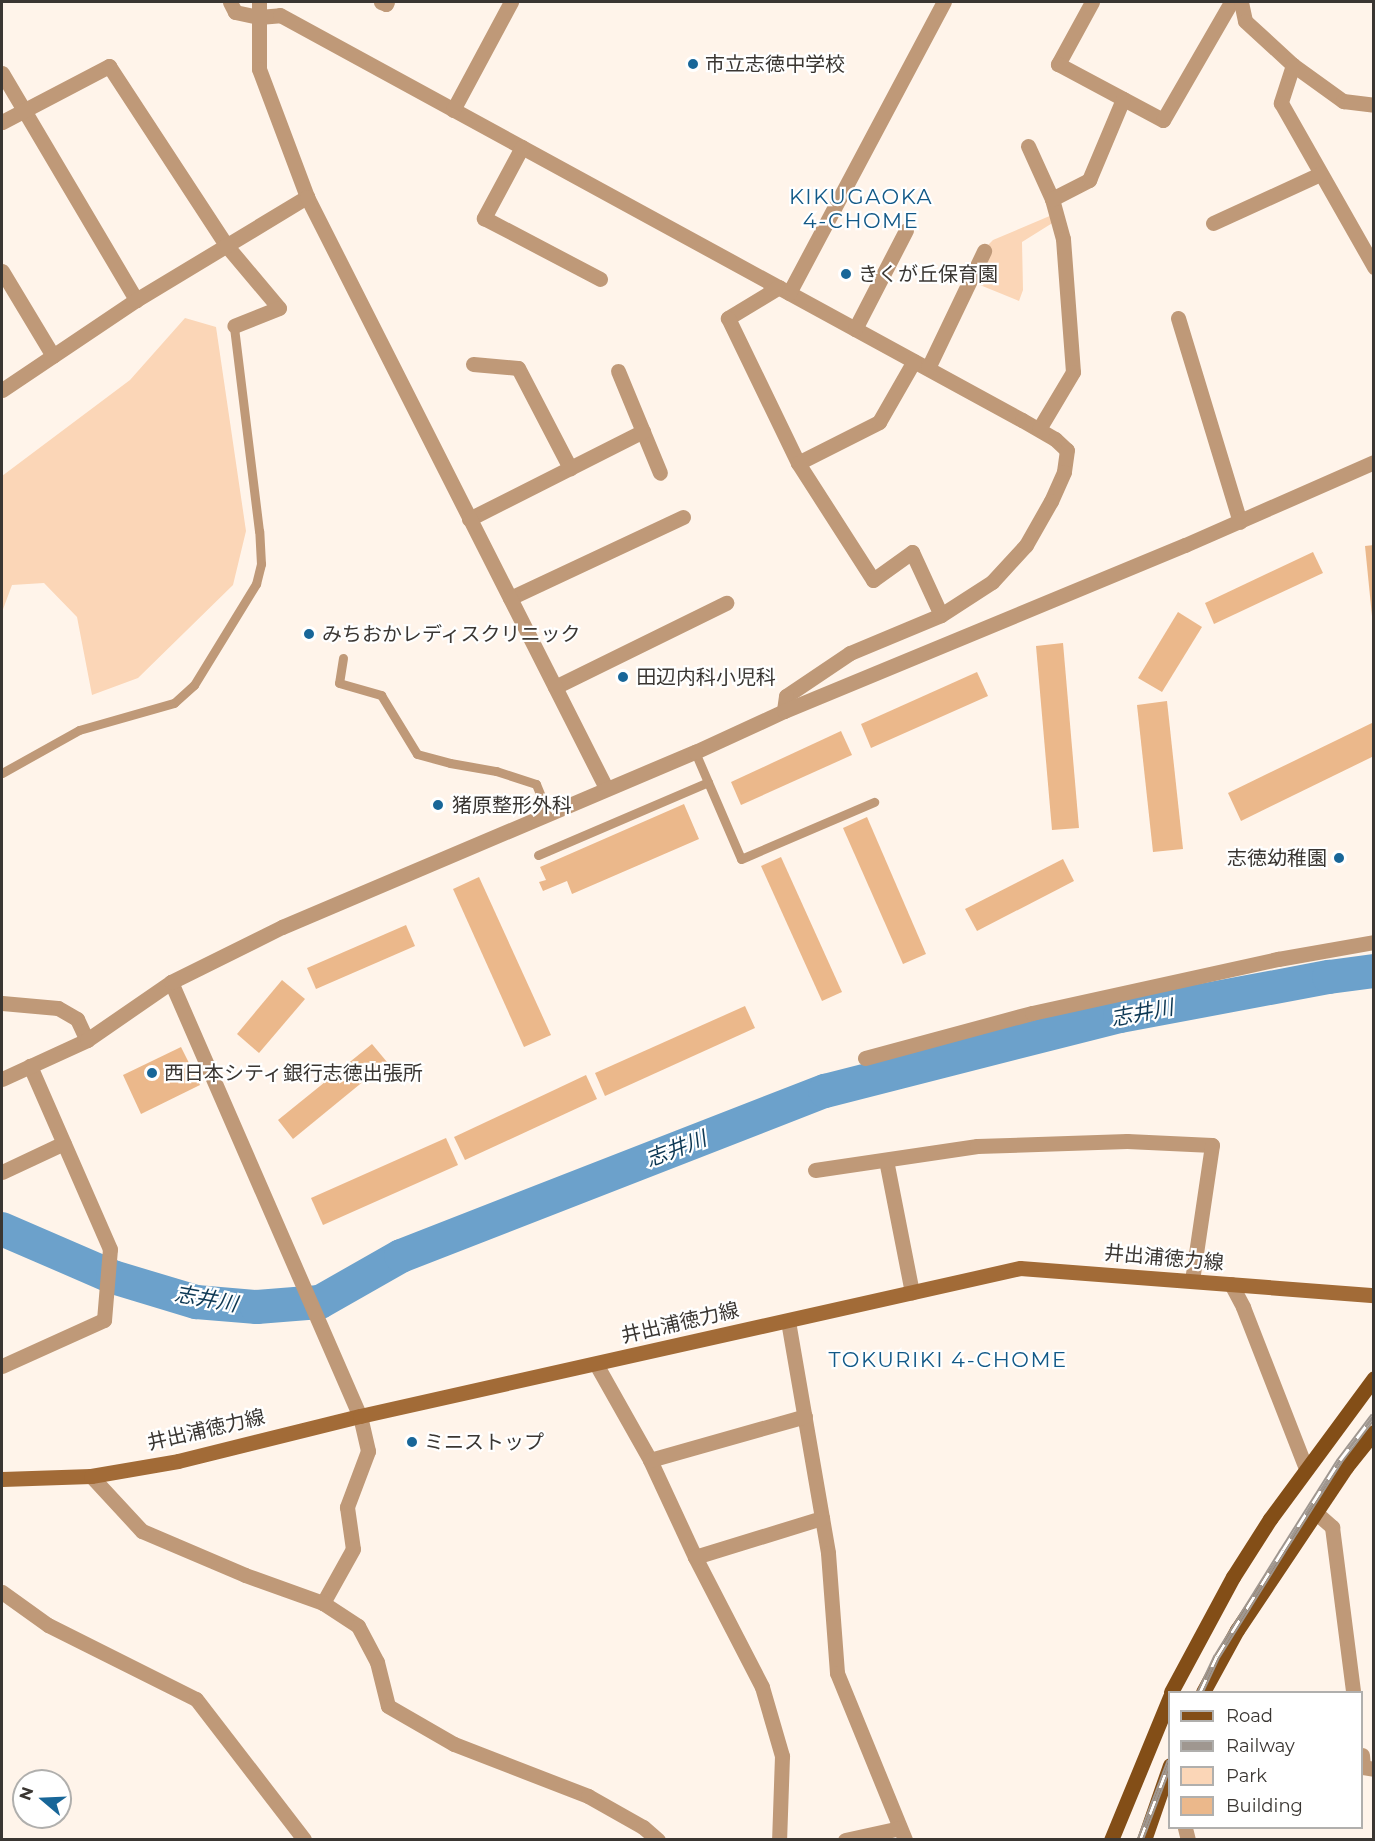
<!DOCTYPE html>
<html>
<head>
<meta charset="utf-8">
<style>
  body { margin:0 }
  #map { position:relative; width:1375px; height:1841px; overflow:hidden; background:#fff4ea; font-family:Montserrat,"Noto Sans JP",sans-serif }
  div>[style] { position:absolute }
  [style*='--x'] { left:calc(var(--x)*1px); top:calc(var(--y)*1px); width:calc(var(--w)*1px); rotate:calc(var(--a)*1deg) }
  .green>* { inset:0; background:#fbd6b7 }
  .river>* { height:34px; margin:-17px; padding:0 17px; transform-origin:17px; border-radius:17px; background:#6ca1cb }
  .building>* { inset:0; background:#ebb88b }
  .service>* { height:9px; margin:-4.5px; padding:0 4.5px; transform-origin:4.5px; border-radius:4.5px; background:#bf9978 }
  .minor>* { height:15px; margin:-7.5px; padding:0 7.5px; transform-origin:7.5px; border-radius:7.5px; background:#bf9978 }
  .tertiary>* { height:15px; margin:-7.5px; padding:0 7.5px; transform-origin:7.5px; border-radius:7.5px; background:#bf9978 }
  .secondary>* { height:15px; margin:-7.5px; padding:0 7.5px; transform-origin:7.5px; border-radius:7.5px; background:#a26b37 }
  .primary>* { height:15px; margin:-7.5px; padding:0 7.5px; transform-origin:7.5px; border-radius:7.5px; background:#834e17 }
  .rail>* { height:7px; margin-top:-3.5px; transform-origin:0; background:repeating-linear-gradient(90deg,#fff 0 14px,#9f9790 0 28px); box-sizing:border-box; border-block:2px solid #9f9790 }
  .dots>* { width:16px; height:16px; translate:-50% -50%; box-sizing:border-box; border:3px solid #fff; border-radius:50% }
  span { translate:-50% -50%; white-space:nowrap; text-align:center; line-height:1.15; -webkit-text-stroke:4.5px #fff; paint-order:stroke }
  .poi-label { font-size:20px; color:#3a3632 }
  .left { translate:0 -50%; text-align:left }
  .right { translate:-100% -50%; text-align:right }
  .street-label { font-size:20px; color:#3a3632 }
  .neighbourhood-label { font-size:21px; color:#125987; letter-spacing:1.5px }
  .water-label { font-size:21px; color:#0d3854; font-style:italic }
  .frame { position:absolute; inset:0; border:3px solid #3a3632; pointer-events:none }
  .legend { position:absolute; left:1168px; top:1691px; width:195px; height:138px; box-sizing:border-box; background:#fff; border:2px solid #b0afad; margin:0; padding:8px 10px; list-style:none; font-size:18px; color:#3a3632 }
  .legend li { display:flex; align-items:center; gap:12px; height:30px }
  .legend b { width:30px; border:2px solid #b0afad }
  .north { position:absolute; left:12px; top:1769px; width:60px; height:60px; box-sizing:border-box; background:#fff; border:2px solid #b0afad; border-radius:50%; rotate:289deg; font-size:16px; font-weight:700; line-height:24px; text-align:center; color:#3a3632 }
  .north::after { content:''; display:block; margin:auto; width:21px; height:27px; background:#186698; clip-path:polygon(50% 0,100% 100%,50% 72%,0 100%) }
</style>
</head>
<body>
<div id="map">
  <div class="green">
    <div style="clip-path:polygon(1052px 215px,1054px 222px,1022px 242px,1023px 290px,1019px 301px,975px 283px,988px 245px,993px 240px)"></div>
    <div style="clip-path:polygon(185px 318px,216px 327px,246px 531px,233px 585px,138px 678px,92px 695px,77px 617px,44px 583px,12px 585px,2px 612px,2px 476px,130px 380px)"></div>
  </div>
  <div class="river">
    <div style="--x:2;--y:1229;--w:121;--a:23.4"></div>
    <div style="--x:113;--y:1277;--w:87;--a:16.8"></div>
    <div style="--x:196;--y:1302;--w:61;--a:4.7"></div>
    <div style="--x:257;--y:1307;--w:63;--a:-4.5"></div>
    <div style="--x:320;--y:1302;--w:93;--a:-29.6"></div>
    <div style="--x:401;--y:1256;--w:455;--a:-21.3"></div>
    <div style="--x:825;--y:1091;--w:304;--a:-14.3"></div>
    <div style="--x:1120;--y:1016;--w:213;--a:-10.6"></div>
    <div style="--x:1329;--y:977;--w:45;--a:-7.6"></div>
  </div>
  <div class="building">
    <div style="clip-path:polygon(1374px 545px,1374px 616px,1372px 616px,1365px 546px)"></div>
    <div style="clip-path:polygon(1313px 552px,1323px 573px,1214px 624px,1205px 603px)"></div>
    <div style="clip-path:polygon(1178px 612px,1202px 627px,1162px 692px,1138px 678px)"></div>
    <div style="clip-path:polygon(1063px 643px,1079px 828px,1052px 830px,1036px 646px)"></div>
    <div style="clip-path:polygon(977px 672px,988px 696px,871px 748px,861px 724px)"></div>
    <div style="clip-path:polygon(1167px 701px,1183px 849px,1153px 852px,1137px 705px)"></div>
    <div style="clip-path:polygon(1374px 722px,1374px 756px,1241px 821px,1228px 793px)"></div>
    <div style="clip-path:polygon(841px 731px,852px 755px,741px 805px,731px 782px)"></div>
    <div style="clip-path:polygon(684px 804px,699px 839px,572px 894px,567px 881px,543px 891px,539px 882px,546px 880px,540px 867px)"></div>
    <div style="clip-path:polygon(867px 817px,926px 954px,903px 964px,843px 828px)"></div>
    <div style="clip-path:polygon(781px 857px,842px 992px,822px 1001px,761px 866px)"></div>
    <div style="clip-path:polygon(1063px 859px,1074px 881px,977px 931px,965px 909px)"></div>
    <div style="clip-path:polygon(479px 877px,551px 1035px,524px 1047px,453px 889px)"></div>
    <div style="clip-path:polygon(406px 925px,415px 946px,316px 989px,307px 968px)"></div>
    <div style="clip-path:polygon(282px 980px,305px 999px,259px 1053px,237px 1034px)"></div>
    <div style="clip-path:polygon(745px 1006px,755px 1028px,605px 1096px,595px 1073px)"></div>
    <div style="clip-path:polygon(372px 1044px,387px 1062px,293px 1139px,278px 1120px)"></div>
    <div style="clip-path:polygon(181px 1047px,200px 1085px,141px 1114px,123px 1075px)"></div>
    <div style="clip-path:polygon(586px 1075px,597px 1099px,465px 1160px,454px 1137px)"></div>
    <div style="clip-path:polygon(446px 1138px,458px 1165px,323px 1225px,311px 1198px)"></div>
  </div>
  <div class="service">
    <div style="--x:343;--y:658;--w:25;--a:99"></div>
    <div style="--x:339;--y:683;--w:44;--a:15.9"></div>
    <div style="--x:381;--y:695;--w:69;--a:58.6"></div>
    <div style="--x:417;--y:754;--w:34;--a:15"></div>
    <div style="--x:450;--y:763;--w:47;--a:9.9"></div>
    <div style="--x:496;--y:771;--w:42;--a:18"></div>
    <div style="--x:536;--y:784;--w:31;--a:68"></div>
    <div style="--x:695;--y:752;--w:116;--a:66.7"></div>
    <div style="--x:741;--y:859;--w:145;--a:-23.2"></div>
    <div style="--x:2;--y:773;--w:88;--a:-29.2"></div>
    <div style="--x:79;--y:730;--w:99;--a:-15.9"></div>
    <div style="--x:174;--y:703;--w:27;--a:-42"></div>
    <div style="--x:194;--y:685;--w:119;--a:-58.5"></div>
    <div style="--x:256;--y:584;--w:21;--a:-76"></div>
    <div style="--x:261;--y:564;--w:33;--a:-93"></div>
    <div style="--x:259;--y:531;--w:207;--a:-97"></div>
    <div style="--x:538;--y:855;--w:185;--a:-23.2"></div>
  </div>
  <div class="minor">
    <div style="--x:230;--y:2;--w:11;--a:63"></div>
    <div style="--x:235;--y:12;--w:25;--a:12"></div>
    <div style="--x:259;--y:17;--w:21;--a:-5"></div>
    <div style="--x:280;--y:15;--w:845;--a:28.63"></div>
    <div style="--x:1022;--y:420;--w:38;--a:30"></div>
    <div style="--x:1055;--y:439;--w:16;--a:43"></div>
    <div style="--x:1067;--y:450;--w:22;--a:98"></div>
    <div style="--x:1064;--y:472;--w:32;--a:114"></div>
    <div style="--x:1051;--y:501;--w:51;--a:119.6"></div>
    <div style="--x:1026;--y:545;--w:50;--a:132.6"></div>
    <div style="--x:992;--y:582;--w:61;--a:147.1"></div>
    <div style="--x:941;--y:615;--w:99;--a:157.3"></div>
    <div style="--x:850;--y:653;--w:77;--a:146.1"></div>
    <div style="--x:786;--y:696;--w:15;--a:98"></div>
    <div style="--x:381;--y:2;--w:5;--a:22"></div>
    <div style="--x:386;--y:4;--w:2;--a:-63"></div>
    <div style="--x:1092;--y:2;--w:71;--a:118.7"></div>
    <div style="--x:1058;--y:64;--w:119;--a:28.1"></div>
    <div style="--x:1163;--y:120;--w:136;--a:-60"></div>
    <div style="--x:1241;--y:2;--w:19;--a:78"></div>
    <div style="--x:1245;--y:21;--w:65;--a:42.5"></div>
    <div style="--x:1293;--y:65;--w:62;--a:35.8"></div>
    <div style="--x:1343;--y:101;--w:31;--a:7"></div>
    <div style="--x:1293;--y:65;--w:40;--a:108"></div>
    <div style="--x:1281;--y:103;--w:189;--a:60.4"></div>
    <div style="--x:2;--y:73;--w:264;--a:59.4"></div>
    <div style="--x:453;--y:110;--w:123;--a:-61.8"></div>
    <div style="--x:2;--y:122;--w:121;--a:-27.6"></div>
    <div style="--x:109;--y:66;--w:214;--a:56.8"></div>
    <div style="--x:226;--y:245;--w:82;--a:49.9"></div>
    <div style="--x:279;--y:308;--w:48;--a:158.2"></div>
    <div style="--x:1028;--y:146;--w:58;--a:65.6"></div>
    <div style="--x:1052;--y:199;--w:41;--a:74.6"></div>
    <div style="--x:1063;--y:239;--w:133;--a:85.7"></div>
    <div style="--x:1073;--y:372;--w:66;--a:120.8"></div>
    <div style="--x:522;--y:147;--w:81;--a:118.2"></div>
    <div style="--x:484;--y:218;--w:131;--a:27.7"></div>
    <div style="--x:1052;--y:199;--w:42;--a:-27.2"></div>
    <div style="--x:1089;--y:180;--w:88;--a:-67.2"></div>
    <div style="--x:1213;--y:223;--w:118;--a:-24.6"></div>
    <div style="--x:2;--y:271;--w:99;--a:59"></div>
    <div style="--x:779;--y:287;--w:60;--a:148.7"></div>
    <div style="--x:728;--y:318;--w:161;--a:64.2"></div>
    <div style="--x:798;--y:463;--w:91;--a:-26.8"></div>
    <div style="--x:879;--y:422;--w:70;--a:-60.2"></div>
    <div style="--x:789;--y:293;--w:330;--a:-62"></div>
    <div style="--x:1178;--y:318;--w:213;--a:73.1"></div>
    <div style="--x:855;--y:329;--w:111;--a:-62.7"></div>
    <div style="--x:473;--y:364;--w:45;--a:5.1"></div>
    <div style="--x:518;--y:368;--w:113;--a:62.5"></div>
    <div style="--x:928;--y:368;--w:130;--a:-64.4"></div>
    <div style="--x:618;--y:371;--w:110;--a:67.6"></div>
    <div style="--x:2;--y:390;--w:161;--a:-33.9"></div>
    <div style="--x:136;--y:300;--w:200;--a:-31.1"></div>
    <div style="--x:798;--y:463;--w:139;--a:57.3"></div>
    <div style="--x:873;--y:580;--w:48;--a:-35.7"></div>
    <div style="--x:912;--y:552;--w:69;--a:65.3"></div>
    <div style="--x:469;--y:519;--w:195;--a:-26.8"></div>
    <div style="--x:510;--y:598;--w:191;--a:-25.1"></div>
    <div style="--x:555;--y:687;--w:191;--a:-26.2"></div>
    <div style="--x:171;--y:982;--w:473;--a:66.5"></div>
    <div style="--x:360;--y:1416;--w:36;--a:77"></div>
    <div style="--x:368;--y:1451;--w:60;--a:110.6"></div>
    <div style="--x:347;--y:1507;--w:42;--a:81.9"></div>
    <div style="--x:353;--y:1549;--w:62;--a:119.1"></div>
    <div style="--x:2;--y:1003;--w:56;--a:5.1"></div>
    <div style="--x:58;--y:1008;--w:22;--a:30"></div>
    <div style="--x:77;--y:1019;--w:23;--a:65"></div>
    <div style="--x:865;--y:1058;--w:173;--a:-15.1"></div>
    <div style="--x:1032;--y:1013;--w:252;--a:-12.4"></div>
    <div style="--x:1278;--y:959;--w:97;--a:-10"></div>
    <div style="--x:886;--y:1160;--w:135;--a:78.9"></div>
    <div style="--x:815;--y:1170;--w:164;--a:-8.4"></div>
    <div style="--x:977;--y:1146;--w:150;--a:-1.9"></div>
    <div style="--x:1127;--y:1141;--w:85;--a:2.7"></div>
    <div style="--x:1212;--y:1145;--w:137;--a:98.4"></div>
    <div style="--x:2;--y:1172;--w:68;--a:-25.1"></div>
    <div style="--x:1231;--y:1284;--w:26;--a:62"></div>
    <div style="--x:1243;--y:1307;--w:174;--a:68.7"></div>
    <div style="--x:788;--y:1321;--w:235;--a:80.2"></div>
    <div style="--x:828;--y:1553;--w:120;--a:85.7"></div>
    <div style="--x:837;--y:1673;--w:180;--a:67.8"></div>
    <div style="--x:596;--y:1364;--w:110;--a:60.6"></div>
    <div style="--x:650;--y:1460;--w:107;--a:65.1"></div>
    <div style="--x:695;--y:1557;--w:146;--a:62.7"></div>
    <div style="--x:762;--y:1687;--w:72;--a:73.8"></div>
    <div style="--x:782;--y:1756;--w:84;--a:92"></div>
    <div style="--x:2;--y:1366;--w:112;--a:-24.3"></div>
    <div style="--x:104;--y:1320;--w:71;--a:-85.2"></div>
    <div style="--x:110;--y:1249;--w:200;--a:-113.6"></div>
    <div style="--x:650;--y:1460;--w:161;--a:-15.8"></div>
    <div style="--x:91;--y:1476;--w:75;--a:47.2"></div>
    <div style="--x:142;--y:1531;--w:112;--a:23.1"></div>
    <div style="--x:245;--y:1575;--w:83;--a:19.7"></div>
    <div style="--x:323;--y:1603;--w:42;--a:33.3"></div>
    <div style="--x:358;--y:1626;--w:41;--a:62.2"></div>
    <div style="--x:377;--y:1662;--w:45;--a:76"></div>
    <div style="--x:388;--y:1706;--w:76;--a:29.9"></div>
    <div style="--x:454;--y:1744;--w:144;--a:21.2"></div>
    <div style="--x:588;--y:1796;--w:63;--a:29.4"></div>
    <div style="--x:643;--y:1827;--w:20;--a:41"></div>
    <div style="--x:1315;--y:1512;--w:23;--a:41"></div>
    <div style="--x:1332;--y:1527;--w:166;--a:82.7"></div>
    <div style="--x:695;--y:1557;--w:133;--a:-17.1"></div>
    <div style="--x:2;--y:1592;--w:57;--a:35.7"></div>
    <div style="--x:48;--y:1625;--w:165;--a:26.6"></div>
    <div style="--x:196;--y:1699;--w:177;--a:52.4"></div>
    <div style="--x:1362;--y:1755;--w:12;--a:85"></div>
    <div style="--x:1363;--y:1767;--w:11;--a:10"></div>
    <div style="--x:1185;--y:1828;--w:12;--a:76"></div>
    <div style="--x:845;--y:1840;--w:56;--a:-12.3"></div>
  </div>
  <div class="tertiary">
    <div style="--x:259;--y:2;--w:67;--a:90"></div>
    <div style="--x:259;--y:69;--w:137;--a:69.4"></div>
    <div style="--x:307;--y:197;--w:662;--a:63.16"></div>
    <div style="--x:2;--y:1079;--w:94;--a:-24.6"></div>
    <div style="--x:87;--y:1040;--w:102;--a:-34.6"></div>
    <div style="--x:171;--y:982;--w:124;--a:-26.4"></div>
    <div style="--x:282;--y:927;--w:449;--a:-23"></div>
    <div style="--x:695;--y:752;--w:98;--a:-24.7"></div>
    <div style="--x:784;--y:711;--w:434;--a:-22.5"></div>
    <div style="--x:1185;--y:545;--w:206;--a:-23.7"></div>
  </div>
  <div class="secondary">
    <div style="--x:2;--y:1479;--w:89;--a:-1.9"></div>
    <div style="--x:91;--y:1476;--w:88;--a:-9.8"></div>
    <div style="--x:178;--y:1461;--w:187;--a:-13.9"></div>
    <div style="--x:360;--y:1416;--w:676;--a:-12.64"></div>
    <div style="--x:1020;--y:1268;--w:355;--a:4.4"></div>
  </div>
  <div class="primary">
    <div style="--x:1171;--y:1692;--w:131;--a:-61.7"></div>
    <div style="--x:1233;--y:1577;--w:69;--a:-57.5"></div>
    <div style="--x:1270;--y:1519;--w:175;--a:-53.6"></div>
    <div style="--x:1203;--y:1692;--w:71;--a:-61.3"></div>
    <div style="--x:1237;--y:1630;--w:196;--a:-56.2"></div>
    <div style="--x:1346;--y:1467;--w:45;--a:-51.3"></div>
    <div style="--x:1111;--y:1840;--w:155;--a:-67.6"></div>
    <div style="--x:1144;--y:1840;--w:79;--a:-70.9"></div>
  </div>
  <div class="rail">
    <div style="--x:1200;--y:1692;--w:40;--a:-65"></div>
    <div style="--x:1217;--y:1656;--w:125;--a:-58.1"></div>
    <div style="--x:1283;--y:1550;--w:107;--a:-57.7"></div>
    <div style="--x:1340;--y:1460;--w:56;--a:-52.9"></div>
    <div style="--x:1140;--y:1840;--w:85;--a:-69.2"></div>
  </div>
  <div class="dots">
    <div style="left:693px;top:64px;background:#186698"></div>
    <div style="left:846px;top:274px;background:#186698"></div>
    <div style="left:309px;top:634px;background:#186698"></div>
    <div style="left:623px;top:677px;background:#186698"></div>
    <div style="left:438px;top:805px;background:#186698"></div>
    <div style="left:1339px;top:858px;background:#186698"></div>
    <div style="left:152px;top:1073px;background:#186698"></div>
    <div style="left:412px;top:1442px;background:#186698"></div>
  </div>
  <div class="poi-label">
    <span class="left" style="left:705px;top:64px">市立志徳中学校</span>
    <span class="left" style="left:858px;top:274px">きくが丘保育園</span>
    <span class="left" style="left:322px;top:634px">みちおかレディスクリニック</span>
    <span class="left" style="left:636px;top:677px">田辺内科小児科</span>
    <span class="left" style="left:452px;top:805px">猪原整形外科</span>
    <span class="right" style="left:1327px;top:858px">志徳幼稚園</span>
    <span class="left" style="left:164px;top:1073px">西日本シティ銀行志徳出張所</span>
    <span class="left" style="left:424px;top:1442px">ミニストップ</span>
  </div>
  <div class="street-label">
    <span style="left:1164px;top:1258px;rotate:5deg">井出浦徳力線</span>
    <span style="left:680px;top:1323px;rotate:-13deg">井出浦徳力線</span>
    <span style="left:206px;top:1430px;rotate:-13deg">井出浦徳力線</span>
  </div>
  <div class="neighbourhood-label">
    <span style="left:861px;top:209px">KIKUGAOKA<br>4-CHOME</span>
    <span style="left:948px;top:1360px">TOKURIKI 4-CHOME</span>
  </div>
  <div class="water-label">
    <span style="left:1142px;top:1013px;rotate:-11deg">志井川</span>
    <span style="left:676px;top:1149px;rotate:-21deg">志井川</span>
    <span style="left:206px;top:1299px;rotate:10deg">志井川</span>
  </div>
  <div class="frame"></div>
  <ul class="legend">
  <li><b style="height:8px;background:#834e17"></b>Road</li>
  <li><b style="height:8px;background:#9f9790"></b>Railway</li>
  <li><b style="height:16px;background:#fbd6b7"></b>Park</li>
  <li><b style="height:16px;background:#ebb88b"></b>Building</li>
  </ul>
  <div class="north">N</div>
</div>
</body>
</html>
